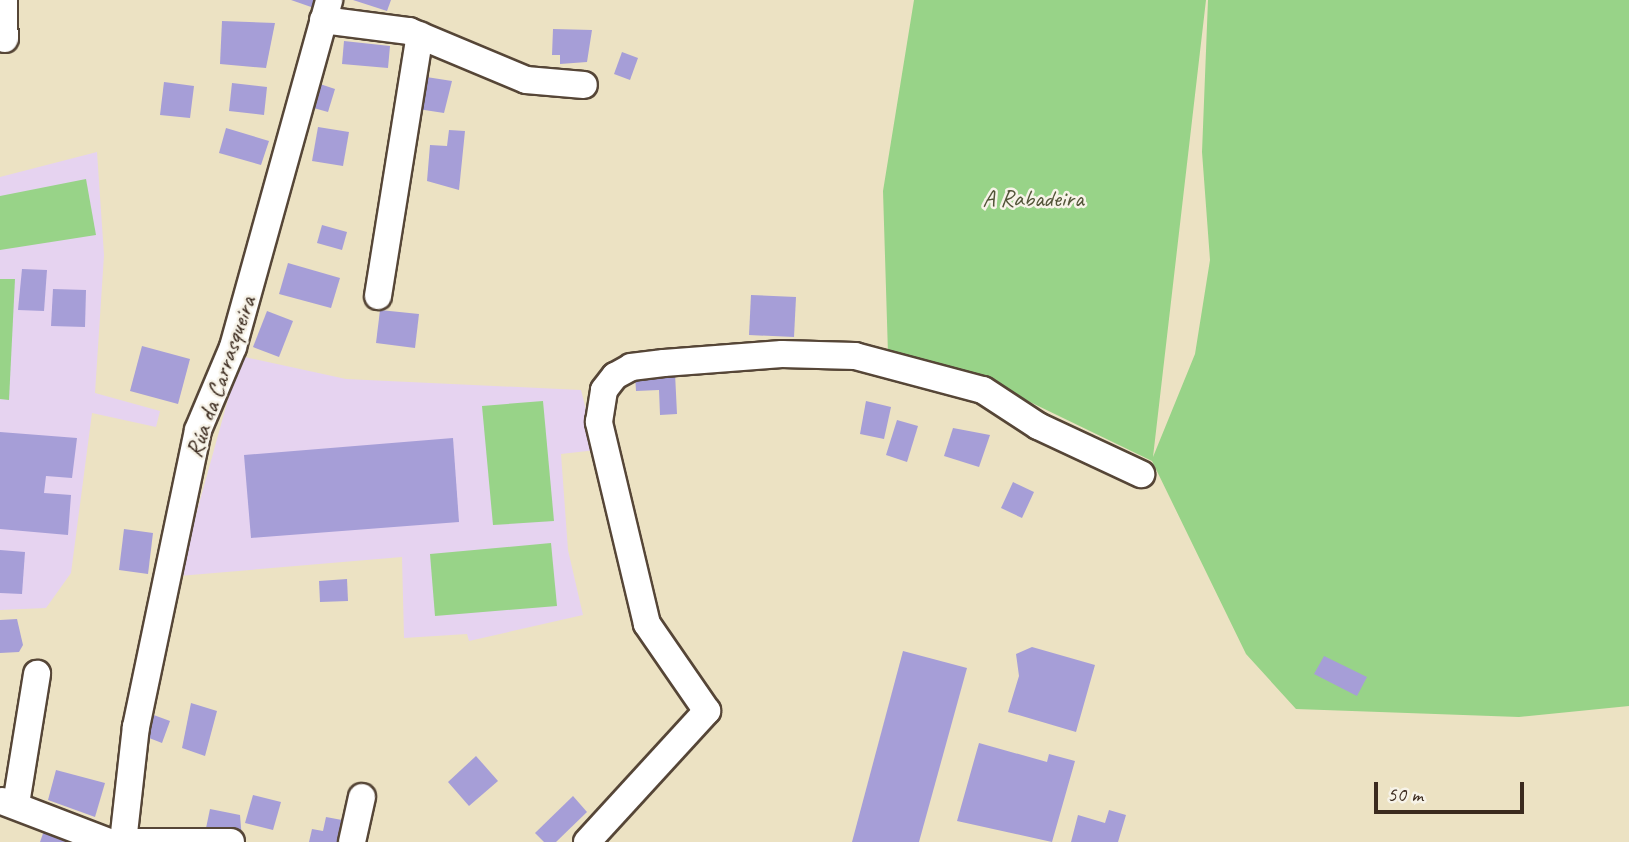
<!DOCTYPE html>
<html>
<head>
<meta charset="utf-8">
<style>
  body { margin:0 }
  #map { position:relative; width:1629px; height:842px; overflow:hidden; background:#ece2c3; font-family:Caveat,sans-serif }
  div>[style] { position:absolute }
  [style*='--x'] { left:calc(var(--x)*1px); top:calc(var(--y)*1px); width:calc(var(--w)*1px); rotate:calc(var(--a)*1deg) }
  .built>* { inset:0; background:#e6d3f0 }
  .green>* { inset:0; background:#98d388 }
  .building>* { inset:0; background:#a69ed7 }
  .roads { filter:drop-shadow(2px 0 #564637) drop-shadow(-2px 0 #564637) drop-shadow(0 2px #564637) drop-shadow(0 -2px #564637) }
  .minor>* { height:26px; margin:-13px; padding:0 13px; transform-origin:13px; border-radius:13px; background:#fff }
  span { translate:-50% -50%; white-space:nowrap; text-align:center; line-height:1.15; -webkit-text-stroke:5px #f7f3e8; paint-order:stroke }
  .park-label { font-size:24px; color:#525438 }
  .street-label { font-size:24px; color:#3b2a1e }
  .scale { position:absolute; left:1374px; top:782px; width:150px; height:32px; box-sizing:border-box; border:4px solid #3b2a1e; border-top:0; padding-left:9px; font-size:21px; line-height:24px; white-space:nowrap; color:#3b2a1e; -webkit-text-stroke:5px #f7f3e8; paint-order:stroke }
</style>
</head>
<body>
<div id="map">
  <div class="built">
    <div style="clip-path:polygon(97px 152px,104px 255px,95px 393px,160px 411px,156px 427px,92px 413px,71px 573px,46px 608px,0 610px,0 177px)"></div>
    <div style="clip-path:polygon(240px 356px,346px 379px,581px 390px,596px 450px,561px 454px,568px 550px,583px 615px,469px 641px,467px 634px,404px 638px,402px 557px,179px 576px)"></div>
  </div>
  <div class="green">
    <div style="clip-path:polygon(914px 0,1206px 0,1153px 457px,1195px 354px,1210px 260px,1202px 152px,1208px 0,1629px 0,1629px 706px,1519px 717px,1296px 709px,1246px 654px,1152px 461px,993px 384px,888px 354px,883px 191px)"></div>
    <div style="clip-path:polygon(86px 179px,96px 235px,0 250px,0 196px)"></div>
    <div style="clip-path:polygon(0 279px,15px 279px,9px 400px,0 399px)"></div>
    <div style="clip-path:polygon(543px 401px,554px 521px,493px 525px,482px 406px)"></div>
    <div style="clip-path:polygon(551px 543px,557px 606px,435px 616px,430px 554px)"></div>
  </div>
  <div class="building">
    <div style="clip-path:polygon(291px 0,317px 0,314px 8px)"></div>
    <div style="clip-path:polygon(353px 0,391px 0,387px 11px)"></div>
    <div style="clip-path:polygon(222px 21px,275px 23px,266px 68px,220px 64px)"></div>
    <div style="clip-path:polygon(553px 29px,592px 30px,587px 62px,560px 64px,560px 55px,552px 55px)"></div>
    <div style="clip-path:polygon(344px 41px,390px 46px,388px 68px,342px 64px)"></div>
    <div style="clip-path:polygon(622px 52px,638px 58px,630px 80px,614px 74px)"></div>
    <div style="clip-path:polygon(420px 76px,452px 81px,444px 113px,418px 109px)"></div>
    <div style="clip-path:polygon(164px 82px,194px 86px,190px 118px,160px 115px)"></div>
    <div style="clip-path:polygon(232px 83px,267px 87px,264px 115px,229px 111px)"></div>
    <div style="clip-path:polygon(317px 83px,335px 89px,328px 112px,310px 107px)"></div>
    <div style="clip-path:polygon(318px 127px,349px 132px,343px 166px,312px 161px)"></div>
    <div style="clip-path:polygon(226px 128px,269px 141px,261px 165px,219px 153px)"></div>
    <div style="clip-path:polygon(449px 130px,465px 131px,459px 190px,427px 181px,430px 145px,447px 146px)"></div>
    <div style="clip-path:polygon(322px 225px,347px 232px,342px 250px,317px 243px)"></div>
    <div style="clip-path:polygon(288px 263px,340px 278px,331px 308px,279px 294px)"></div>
    <div style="clip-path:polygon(22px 269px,47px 270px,44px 311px,18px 310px)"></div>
    <div style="clip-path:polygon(53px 289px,86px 290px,85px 327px,51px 326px)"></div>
    <div style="clip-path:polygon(751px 295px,796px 297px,794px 337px,749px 335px)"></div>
    <div style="clip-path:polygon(380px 310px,419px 314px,415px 348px,376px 343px)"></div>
    <div style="clip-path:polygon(267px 311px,293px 321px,279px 357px,253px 347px)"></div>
    <div style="clip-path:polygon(142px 346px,190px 359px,178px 404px,130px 391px)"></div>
    <div style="clip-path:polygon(675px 373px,677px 414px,660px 415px,659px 390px,636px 391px,635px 375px)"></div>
    <div style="clip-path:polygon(866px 401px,891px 407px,884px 439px,860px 434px)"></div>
    <div style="clip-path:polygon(897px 420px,918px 426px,907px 462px,886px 455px)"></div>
    <div style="clip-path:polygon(953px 428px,990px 435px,979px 467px,944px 456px)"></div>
    <div style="clip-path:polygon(0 432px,77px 438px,72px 478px,46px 476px,44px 493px,71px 495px,68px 535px,0 529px)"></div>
    <div style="clip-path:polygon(453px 438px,459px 522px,251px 538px,244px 455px)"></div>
    <div style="clip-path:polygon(1013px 482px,1034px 492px,1022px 518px,1001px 508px)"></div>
    <div style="clip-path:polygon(124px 529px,153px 533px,148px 574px,119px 570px)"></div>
    <div style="clip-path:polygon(0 550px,25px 552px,22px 594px,0 593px)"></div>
    <div style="clip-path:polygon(347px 579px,348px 601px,320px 602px,319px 581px)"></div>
    <div style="clip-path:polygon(17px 619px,23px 645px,19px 652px,0 653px,0 620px)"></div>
    <div style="clip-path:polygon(1032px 647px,1095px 665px,1076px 732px,1008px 712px,1019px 676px,1016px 654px)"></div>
    <div style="clip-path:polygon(903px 651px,967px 668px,919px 842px,852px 842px)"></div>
    <div style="clip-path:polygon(1324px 656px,1367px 677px,1357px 696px,1314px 674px)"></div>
    <div style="clip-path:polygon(191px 703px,217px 711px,205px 756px,182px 748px)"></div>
    <div style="clip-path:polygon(151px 714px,170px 721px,162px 743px,144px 736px)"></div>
    <div style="clip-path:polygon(979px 743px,1047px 762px,1049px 754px,1075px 761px,1052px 842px,957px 821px)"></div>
    <div style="clip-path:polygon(476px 756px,498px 781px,469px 806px,448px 782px)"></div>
    <div style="clip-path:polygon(56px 770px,105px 783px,95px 817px,48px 800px)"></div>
    <div style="clip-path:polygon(253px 795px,281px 802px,273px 830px,245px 823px)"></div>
    <div style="clip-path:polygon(573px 796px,587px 812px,556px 842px,544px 842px,535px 833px)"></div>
    <div style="clip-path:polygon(210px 809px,240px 815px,242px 840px,205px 833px)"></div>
    <div style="clip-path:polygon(1109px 810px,1126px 815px,1118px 842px,1071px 842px,1078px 815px,1105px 823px)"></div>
    <div style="clip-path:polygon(326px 817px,342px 820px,337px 842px,309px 842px,312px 829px,323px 831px)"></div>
    <div style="clip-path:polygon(46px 825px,71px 834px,68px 842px,40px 842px)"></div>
  </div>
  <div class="roads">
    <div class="minor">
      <div style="--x:4;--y:0;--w:39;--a:89"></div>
      <div style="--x:323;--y:20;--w:87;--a:7.3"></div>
      <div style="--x:409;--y:31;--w:127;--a:22.7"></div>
      <div style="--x:526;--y:80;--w:58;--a:4.9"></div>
      <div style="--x:378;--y:296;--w:264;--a:-80.9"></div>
      <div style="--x:2;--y:801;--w:115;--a:21"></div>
      <div style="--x:16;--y:804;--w:132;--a:-80.8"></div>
      <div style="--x:123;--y:842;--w:116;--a:-83.6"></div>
      <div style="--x:136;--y:727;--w:303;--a:-78.2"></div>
      <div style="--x:198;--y:430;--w:90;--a:-67.1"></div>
      <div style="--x:233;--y:347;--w:360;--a:-74.5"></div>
      <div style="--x:134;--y:842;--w:97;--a:0"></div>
      <div style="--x:352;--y:842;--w:46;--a:-77.5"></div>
      <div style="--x:587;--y:842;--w:178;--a:-47.5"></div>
      <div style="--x:707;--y:711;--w:106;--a:-124.6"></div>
      <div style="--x:647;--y:624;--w:208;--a:-103.4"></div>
      <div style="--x:599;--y:422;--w:32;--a:-81"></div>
      <div style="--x:604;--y:390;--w:18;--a:-52"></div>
      <div style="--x:615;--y:376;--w:18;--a:-29"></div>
      <div style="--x:631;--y:367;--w:33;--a:-7"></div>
      <div style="--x:664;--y:363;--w:118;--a:-4.4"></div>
      <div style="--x:782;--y:354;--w:73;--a:1.6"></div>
      <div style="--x:855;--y:356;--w:132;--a:14.9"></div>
      <div style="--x:983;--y:390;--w:66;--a:33.2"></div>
      <div style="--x:1038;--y:426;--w:114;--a:25"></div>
    </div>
  </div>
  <div class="park-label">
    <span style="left:1033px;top:199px">A Rabadeira</span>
  </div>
  <div class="street-label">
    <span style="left:221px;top:377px;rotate:-71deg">Rúa da Carrasqueira</span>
  </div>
  <div class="scale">50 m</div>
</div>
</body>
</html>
